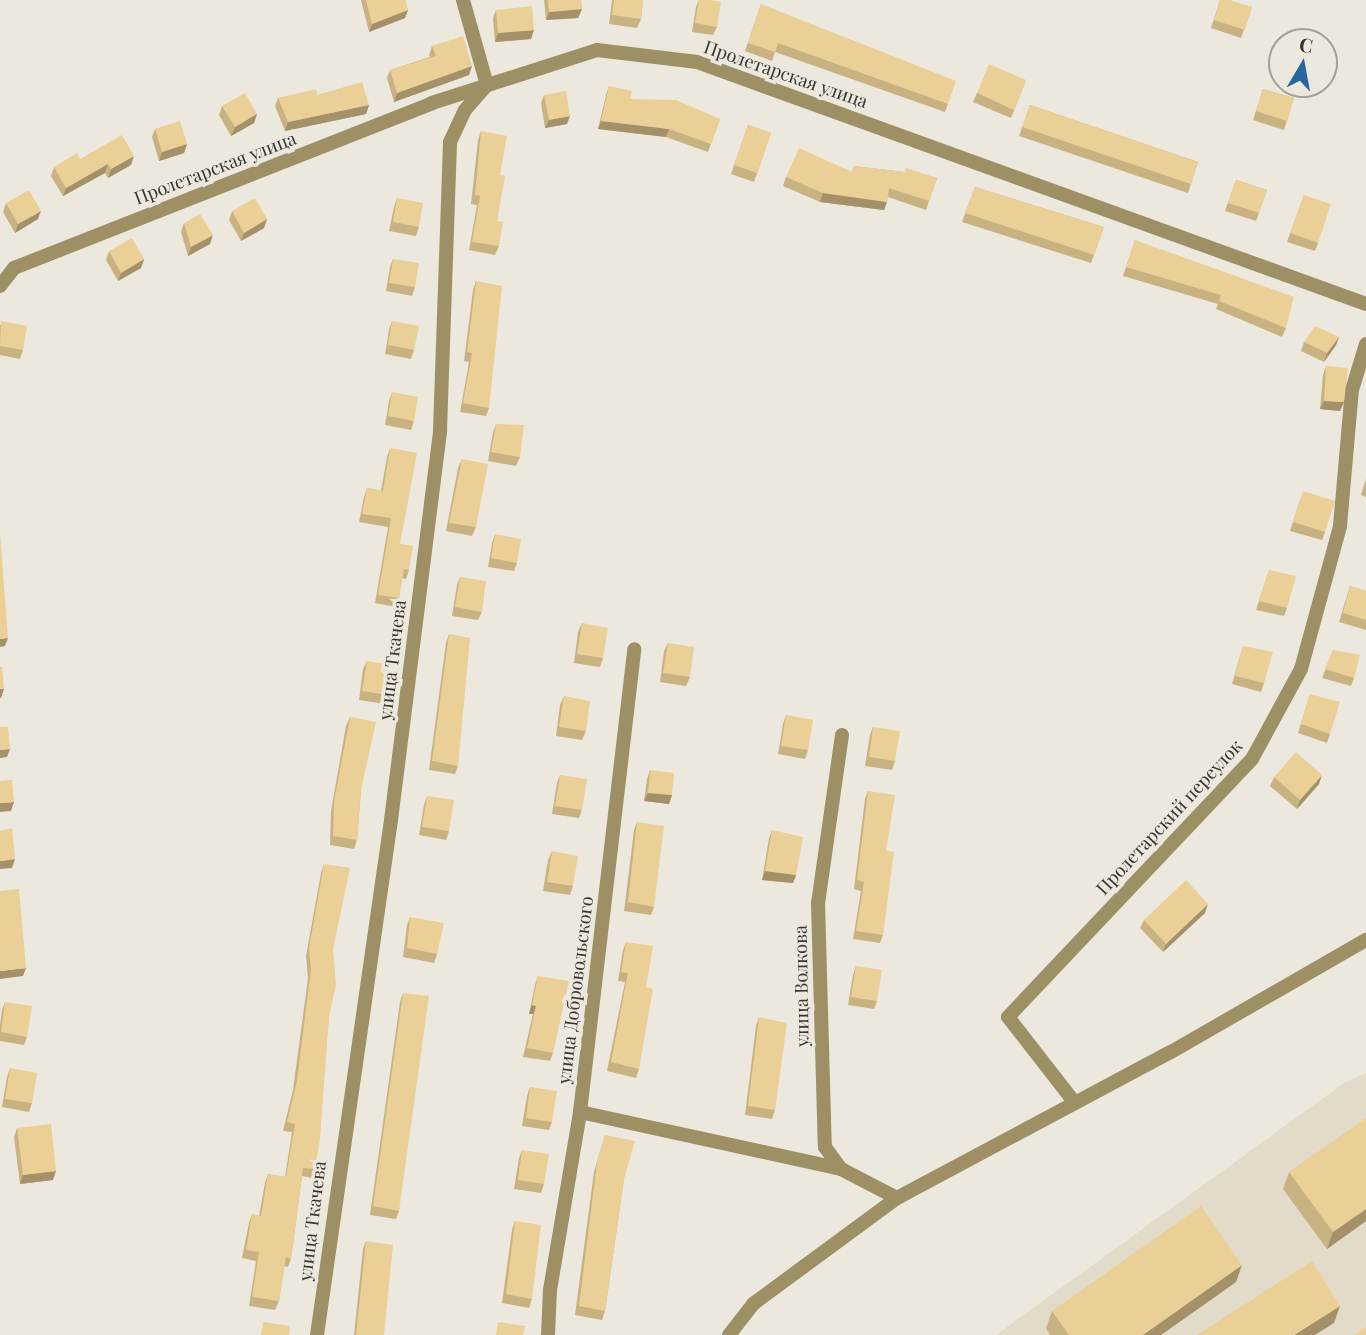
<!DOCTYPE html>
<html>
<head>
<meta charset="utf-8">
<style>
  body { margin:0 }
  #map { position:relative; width:1366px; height:1335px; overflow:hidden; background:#ede8dd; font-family:"Playfair Display",serif }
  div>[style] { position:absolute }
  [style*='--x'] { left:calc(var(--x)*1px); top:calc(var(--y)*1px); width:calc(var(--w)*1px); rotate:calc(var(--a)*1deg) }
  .built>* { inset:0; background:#e3dbc9 }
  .street>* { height:14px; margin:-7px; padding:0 7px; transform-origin:7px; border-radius:7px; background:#9d9064 }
  .wall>* { inset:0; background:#c9b282 }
  .shaded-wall>* { inset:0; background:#a4916a }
  .building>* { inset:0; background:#eacf97 }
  span { translate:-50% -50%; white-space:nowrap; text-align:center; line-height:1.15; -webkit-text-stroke:7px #ede8dd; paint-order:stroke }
  .street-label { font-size:18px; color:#373531 }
  .north { position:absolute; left:1268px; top:28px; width:70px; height:70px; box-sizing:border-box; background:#ede8dd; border:2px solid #a4a098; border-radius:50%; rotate:10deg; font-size:19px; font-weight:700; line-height:28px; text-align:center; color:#373531 }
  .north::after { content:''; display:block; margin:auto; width:24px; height:32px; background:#26689d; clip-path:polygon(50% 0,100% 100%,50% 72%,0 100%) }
</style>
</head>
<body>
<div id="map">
  <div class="built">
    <div style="clip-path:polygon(1366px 1073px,1366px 1335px,996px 1335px,1344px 1083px)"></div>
  </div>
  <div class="street">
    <div style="--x:0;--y:286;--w:23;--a:-52"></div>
    <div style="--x:14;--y:268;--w:449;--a:-21.5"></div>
    <div style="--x:432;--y:103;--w:173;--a:-17.8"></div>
    <div style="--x:597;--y:50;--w:101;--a:6.8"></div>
    <div style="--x:697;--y:62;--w:711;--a:19.89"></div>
    <div style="--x:842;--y:735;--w:170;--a:98.1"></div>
    <div style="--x:818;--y:903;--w:244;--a:88.4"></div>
    <div style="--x:825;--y:1147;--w:27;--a:54"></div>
    <div style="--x:841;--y:1169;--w:63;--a:27.4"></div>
    <div style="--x:1075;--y:1103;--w:109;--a:-127.9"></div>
    <div style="--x:1008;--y:1017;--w:355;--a:-46.6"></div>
    <div style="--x:1252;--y:759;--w:102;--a:-61.4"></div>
    <div style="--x:1301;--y:669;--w:148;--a:-74.7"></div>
    <div style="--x:1340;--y:526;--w:137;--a:-85"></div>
    <div style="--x:1352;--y:390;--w:48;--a:-73.1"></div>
    <div style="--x:580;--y:1112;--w:267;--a:12.3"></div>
    <div style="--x:317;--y:1335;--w:520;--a:-81.82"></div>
    <div style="--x:391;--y:820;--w:393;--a:-82.8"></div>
    <div style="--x:440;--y:430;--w:288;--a:-88"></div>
    <div style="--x:450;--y:142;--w:35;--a:-65"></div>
    <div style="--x:465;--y:110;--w:33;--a:-49"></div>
    <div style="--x:487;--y:85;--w:88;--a:-105.8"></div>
    <div style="--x:548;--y:1335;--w:45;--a:-87.5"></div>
    <div style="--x:550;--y:1290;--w:181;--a:-80.4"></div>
    <div style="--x:580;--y:1112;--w:466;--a:-83.3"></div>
    <div style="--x:729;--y:1335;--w:39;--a:-52"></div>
    <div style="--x:753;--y:1304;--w:179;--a:-36.4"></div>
    <div style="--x:897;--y:1198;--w:310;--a:-28.1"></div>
    <div style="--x:1171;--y:1052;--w:225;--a:-29.9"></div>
  </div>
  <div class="wall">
    <div style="clip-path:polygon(361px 0,405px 0,408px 10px,405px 18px,369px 32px)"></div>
    <div style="clip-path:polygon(544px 0,581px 0,582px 9px,578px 18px,546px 20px)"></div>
    <div style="clip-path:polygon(612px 0,643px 0,641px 19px,637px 28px,609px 24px)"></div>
    <div style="clip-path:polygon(699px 0,717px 27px,713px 35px,692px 32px,696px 7px)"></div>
    <div style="clip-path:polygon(1220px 0,1252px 7px,1241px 38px,1211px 28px)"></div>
    <div style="clip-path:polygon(761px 4px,948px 104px,945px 112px,775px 52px,772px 61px,745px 51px)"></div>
    <div style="clip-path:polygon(496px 10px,531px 39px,495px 42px,493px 18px)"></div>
    <div style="clip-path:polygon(432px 46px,472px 66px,469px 75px,394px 102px,387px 78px,390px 70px,430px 57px,429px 55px)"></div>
    <div style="clip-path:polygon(1026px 80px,1011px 118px,973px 102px,977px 93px)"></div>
    <div style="clip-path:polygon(609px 86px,630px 99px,720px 119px,708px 152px,666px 137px,598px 129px,606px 95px)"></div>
    <div style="clip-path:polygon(1263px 89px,1294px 98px,1284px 130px,1253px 120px)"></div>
    <div style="clip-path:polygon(317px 95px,369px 105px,366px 114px,285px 131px,275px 106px,278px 98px)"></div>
    <div style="clip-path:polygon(544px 95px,567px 124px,545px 128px,541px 103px)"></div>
    <div style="clip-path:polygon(1030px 105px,1198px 162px,1188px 193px,1019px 136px)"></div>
    <div style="clip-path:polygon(222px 106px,257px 114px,254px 123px,231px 136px,219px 115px)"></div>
    <div style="clip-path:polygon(748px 125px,771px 133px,754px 182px,731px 174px)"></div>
    <div style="clip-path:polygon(155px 129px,187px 144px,184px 153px,159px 161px,152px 137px)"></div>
    <div style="clip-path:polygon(481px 131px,500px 175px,497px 221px,499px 246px,495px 255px,469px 250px,477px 205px,471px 204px,478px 140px)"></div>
    <div style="clip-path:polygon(80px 159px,131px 165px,108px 178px,105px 173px,63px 196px,51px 176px,54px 167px)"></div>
    <div style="clip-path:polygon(854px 166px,905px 172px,937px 178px,926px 210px,888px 197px,884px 210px,820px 202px,783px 186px,786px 177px,852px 172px)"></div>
    <div style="clip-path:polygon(1236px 180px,1267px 190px,1256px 221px,1225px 211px)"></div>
    <div style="clip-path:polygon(975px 187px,1104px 227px,1091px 263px,962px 222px)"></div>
    <div style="clip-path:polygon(1304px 195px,1318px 243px,1315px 251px,1287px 242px)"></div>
    <div style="clip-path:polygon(397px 198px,419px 227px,416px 236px,389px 231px,394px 207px)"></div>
    <div style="clip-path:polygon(6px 203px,38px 219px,15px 233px,3px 212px)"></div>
    <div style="clip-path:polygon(232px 211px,267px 219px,264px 228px,241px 241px,229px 220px)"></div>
    <div style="clip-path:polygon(184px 223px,210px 244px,188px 256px,181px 232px)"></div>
    <div style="clip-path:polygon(1135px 240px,1286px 328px,1282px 337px,1216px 309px,1218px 304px,1123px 276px)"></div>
    <div style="clip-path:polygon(109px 251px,144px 259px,141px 268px,118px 281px,106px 260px)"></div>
    <div style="clip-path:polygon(393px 259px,415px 287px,412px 296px,386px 291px,390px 267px)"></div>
    <div style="clip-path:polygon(476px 281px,489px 408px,486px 416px,460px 412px,469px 362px,464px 361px,473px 290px)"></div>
    <div style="clip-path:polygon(392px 321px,414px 350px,411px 359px,385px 354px,389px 330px)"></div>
    <div style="clip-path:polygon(0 324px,23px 350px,20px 359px,0 355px)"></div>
    <div style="clip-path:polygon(1339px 337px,1336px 345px,1324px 362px,1301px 351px,1304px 342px)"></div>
    <div style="clip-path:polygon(1326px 366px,1344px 402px,1340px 411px,1320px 409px,1323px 375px)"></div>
    <div style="clip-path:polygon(392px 392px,414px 421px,411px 430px,385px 425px,389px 401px)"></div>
    <div style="clip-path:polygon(496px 424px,520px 457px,516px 466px,488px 461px,493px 432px)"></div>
    <div style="clip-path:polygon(390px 448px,400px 544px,409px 570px,406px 579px,402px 578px,399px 598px,396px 607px,375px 603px,388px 527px,359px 522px,364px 497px,367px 488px,381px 491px,387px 457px)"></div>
    <div style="clip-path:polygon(462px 459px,476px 527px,472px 536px,446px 531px,458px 468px)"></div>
    <div style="clip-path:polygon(1366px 479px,1366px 497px,1361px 495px)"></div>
    <div style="clip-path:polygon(1300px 500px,1325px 532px,1322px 540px,1290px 531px)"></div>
    <div style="clip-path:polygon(495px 534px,517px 563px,514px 571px,488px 567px,492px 543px)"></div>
    <div style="clip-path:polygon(1269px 570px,1287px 608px,1284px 616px,1256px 610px)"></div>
    <div style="clip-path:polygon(460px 577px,482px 612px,478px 620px,452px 616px,457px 585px)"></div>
    <div style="clip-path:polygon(1350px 586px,1366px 591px,1366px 630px,1339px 622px)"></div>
    <div style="clip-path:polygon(582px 623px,603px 658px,600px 667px,574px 663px,578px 632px)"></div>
    <div style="clip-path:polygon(449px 634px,458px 766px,455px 774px,429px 770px,446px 643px)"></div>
    <div style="clip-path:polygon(668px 643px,690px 677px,686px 686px,660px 682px,664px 651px)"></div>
    <div style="clip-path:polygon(1243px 646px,1264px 683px,1261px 692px,1232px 684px)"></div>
    <div style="clip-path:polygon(1333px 650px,1354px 678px,1351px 686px,1322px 678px)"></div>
    <div style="clip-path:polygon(367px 661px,388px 695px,385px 704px,359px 700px,363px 669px)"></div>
    <div style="clip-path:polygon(1310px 694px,1330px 734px,1327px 743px,1298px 733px)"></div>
    <div style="clip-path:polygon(564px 696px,586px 731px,582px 740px,556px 736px,560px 705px)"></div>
    <div style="clip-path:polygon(786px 715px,808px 750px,805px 759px,778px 754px,783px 724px)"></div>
    <div style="clip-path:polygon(350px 717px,361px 790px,357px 840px,354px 849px,330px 845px,331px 811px,346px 726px)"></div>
    <div style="clip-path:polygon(873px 727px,895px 761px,892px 770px,865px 766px,870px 735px)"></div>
    <div style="clip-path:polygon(650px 770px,672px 795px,669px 804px,644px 801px,647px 779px)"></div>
    <div style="clip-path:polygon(560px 775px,582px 810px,579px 818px,552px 814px,557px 783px)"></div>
    <div style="clip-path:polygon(1274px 777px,1319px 784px,1297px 809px,1270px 786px)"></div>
    <div style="clip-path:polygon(868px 791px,886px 851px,883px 935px,880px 943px,853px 939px,861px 891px,854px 889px,865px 799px)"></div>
    <div style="clip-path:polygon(427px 796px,449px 831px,446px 840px,419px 835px,424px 805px)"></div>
    <div style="clip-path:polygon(637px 822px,654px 907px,651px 915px,624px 911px,634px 830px)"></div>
    <div style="clip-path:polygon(772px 830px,796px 875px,793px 883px,762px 880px,769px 838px)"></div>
    <div style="clip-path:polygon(552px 851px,573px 886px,570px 895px,543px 891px,548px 860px)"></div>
    <div style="clip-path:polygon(324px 864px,333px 949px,329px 1016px,315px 1169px,312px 1178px,302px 1176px,291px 1259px,288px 1267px,284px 1266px,279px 1301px,275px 1310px,249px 1306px,256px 1261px,242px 1258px,249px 1223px,252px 1214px,259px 1216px,265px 1183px,268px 1174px,285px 1177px,292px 1132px,283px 1131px,293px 1090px,308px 978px,306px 956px,321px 873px)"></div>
    <div style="clip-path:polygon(1205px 913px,1163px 952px,1140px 928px,1144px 920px)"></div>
    <div style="clip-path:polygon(410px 917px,437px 954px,434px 963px,403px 957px,407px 925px)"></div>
    <div style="clip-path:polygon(626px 942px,646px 987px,639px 1069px,636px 1078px,607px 1071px,625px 982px,618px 981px,623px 950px)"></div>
    <div style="clip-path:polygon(856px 966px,877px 1001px,874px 1009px,848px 1005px,853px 975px)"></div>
    <div style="clip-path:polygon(538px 976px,553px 1053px,550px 1061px,523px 1057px,533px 1014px,529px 1014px,535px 985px)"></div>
    <div style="clip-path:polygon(403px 993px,399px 1211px,396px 1219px,370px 1215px,400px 1002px)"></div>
    <div style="clip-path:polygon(5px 1002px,27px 1037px,24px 1045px,0 1041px,0 1025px,2px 1010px)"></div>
    <div style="clip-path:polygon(759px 1017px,775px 1110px,772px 1119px,745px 1115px,756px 1026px)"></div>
    <div style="clip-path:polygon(10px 1068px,32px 1103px,29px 1112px,2px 1107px,7px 1077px)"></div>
    <div style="clip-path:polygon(530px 1087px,552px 1122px,549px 1130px,522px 1126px,527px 1096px)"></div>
    <div style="clip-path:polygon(17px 1128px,53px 1180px,20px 1184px,14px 1137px)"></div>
    <div style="clip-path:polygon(605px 1135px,624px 1179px,605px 1311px,602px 1320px,575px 1315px,594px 1172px)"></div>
    <div style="clip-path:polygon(522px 1150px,544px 1184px,541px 1193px,514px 1189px,519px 1158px)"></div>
    <div style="clip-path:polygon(1289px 1172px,1366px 1221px,1327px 1249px,1283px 1189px)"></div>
    <div style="clip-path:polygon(515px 1221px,532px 1299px,529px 1308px,502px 1303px,512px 1230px)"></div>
    <div style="clip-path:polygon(366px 1241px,384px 1335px,354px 1335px,363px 1249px)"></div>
    <div style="clip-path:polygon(1236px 1282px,1161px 1335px,1050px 1335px,1046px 1328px,1052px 1311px)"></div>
  </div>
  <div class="shaded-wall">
    <div style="clip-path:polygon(582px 9px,578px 18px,546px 20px,549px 12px)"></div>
    <div style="clip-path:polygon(408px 10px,405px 18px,369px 32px,372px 24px)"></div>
    <div style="clip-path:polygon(534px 30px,531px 39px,495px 42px,498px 33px)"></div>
    <div style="clip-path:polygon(472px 66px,469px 75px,394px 102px,397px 93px)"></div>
    <div style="clip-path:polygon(369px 105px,366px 114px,285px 131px,288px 122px)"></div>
    <div style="clip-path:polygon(257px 114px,254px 123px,231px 136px,235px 127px)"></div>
    <div style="clip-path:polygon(570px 116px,567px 124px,545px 128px,549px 120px)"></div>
    <div style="clip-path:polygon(601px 121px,669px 129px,666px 137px,598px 129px)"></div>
    <div style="clip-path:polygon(187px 144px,184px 153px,159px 161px,162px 152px)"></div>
    <div style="clip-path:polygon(134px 156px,131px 165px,108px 178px,111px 169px)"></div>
    <div style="clip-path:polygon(108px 164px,105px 173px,63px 196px,66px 188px)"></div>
    <div style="clip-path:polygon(823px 193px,887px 202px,884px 210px,820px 202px)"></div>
    <div style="clip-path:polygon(41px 211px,38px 219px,15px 233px,18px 224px)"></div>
    <div style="clip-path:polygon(267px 219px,264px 228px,241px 241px,244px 233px)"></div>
    <div style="clip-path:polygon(213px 235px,210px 244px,188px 256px,191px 247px)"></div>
    <div style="clip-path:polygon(144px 259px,141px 268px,118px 281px,121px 273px)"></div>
    <div style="clip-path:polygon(1339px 337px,1336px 345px,1324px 362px,1327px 353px)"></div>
    <div style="clip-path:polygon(1324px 401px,1344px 402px,1340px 411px,1320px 409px)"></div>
    <div style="clip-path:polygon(8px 638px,5px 646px,0 647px,0 639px)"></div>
    <div style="clip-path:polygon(0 689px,4px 689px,1px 698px,0 698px)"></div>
    <div style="clip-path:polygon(10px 749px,7px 757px,0 758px,0 750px)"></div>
    <div style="clip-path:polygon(1322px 775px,1319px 784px,1297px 809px,1300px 800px)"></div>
    <div style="clip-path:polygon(648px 793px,672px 795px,669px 804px,644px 801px)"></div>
    <div style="clip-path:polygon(14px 802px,11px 811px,0 812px,0 803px)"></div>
    <div style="clip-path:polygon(15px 859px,12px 868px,0 869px,0 861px)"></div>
    <div style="clip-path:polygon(765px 871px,796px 875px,793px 883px,762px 880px)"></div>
    <div style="clip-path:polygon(1208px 904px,1205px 913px,1163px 952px,1166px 944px)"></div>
    <div style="clip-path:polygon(26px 968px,23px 976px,0 979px,0 971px)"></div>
    <div style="clip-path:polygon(532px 1005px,536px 1006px,533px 1014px,529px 1014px)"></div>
    <div style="clip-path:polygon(56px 1171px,53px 1180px,20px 1184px,23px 1175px)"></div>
    <div style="clip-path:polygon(1366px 1209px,1366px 1221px,1327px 1249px,1333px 1232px)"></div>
    <div style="clip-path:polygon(1242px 1265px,1236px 1282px,1161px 1335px,1143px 1335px)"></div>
    <div style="clip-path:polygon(1340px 1306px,1334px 1323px,1315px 1335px,1294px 1335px)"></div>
  </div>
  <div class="building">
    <div style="clip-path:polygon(366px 0,405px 0,408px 10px,372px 24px)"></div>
    <div style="clip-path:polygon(548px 0,581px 0,582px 9px,549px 12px)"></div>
    <div style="clip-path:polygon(614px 0,643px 0,641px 19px,612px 15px)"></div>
    <div style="clip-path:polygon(699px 0,710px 0,721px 2px,717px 27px,695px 23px)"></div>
    <div style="clip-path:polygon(1220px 0,1230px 0,1252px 7px,1245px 30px,1214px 20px)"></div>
    <div style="clip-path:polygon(761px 4px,956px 81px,948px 104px,778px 43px,775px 52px,748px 43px)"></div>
    <div style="clip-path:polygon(532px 6px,534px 30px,498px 33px,496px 10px)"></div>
    <div style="clip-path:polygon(463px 36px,472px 66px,397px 93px,390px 70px,436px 56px,432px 46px)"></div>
    <div style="clip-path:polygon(989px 64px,1026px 80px,1014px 110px,977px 93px)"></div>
    <div style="clip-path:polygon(362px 82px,369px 105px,288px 122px,278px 98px,316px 89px,317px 95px)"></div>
    <div style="clip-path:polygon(609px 86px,632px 91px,630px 99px,676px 100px,720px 119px,711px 144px,669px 129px,601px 121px)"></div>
    <div style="clip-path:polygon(1263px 89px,1294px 98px,1287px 121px,1256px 111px)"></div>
    <div style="clip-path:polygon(566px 91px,570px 116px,549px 120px,544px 95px)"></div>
    <div style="clip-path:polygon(245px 93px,257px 114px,235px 127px,222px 106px)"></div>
    <div style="clip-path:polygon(1030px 105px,1198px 162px,1191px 184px,1022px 127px)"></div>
    <div style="clip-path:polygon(180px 121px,187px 144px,162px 152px,155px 129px)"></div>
    <div style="clip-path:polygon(748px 125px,771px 133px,757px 173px,734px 165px)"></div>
    <div style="clip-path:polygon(481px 131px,507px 136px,500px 175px,505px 176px,497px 221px,503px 222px,499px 246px,472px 242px,480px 196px,475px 195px)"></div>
    <div style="clip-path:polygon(122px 135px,134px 156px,111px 169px,108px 164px,66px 188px,54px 167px,77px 153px,80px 159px)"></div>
    <div style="clip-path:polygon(799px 148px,852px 172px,854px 166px,905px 172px,906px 168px,937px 178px,929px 201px,889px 188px,887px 202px,823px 193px,786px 177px)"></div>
    <div style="clip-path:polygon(1236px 180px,1267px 190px,1259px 213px,1228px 203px)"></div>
    <div style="clip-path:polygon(975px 187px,1104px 227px,1094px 255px,965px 213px)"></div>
    <div style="clip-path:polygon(29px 190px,41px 211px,18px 224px,6px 203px)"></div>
    <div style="clip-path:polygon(1304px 195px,1331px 204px,1318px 243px,1290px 233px)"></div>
    <div style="clip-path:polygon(255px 198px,267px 219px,244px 233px,232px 211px)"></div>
    <div style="clip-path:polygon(397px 198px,423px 203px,419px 227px,393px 222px)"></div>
    <div style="clip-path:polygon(200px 214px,213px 235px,191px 247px,184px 223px)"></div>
    <div style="clip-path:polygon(132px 238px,144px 259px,121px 273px,109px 251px)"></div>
    <div style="clip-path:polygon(1135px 240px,1294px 297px,1286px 328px,1219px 301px,1221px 295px,1126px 267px)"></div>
    <div style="clip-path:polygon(393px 259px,419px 263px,415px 287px,389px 283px)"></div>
    <div style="clip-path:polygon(476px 281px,502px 286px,489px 408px,463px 403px,472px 353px,467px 352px)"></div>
    <div style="clip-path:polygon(1px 321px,27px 326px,23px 350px,0 346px)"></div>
    <div style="clip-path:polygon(392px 321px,419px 326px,414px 350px,388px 345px)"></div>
    <div style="clip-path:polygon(1315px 326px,1339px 337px,1327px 353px,1304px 342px)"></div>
    <div style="clip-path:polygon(1326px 366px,1348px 368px,1344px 402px,1324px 401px)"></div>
    <div style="clip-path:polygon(392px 392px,418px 397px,414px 421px,388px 416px)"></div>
    <div style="clip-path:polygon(496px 424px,524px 425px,520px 457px,491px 452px)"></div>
    <div style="clip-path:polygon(390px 448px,417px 453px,400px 544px,413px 546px,409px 570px,404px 569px,399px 598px,378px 595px,391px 518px,362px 514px,367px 488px,383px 491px)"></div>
    <div style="clip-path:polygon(462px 459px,488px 464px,476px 527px,449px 523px)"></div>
    <div style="clip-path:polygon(1303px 491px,1335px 501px,1325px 532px,1293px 522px)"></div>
    <div style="clip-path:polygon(0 532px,8px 638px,0 639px)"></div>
    <div style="clip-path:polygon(495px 534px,521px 539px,517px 563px,491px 558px)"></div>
    <div style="clip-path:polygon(1269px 570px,1296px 576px,1287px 608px,1259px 601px)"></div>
    <div style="clip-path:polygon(460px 577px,486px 581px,482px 612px,455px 607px)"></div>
    <div style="clip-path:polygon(1350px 586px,1366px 591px,1366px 620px,1343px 613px)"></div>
    <div style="clip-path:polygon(582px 623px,608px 628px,603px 658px,577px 654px)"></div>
    <div style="clip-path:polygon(449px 634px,470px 638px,458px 766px,432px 761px)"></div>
    <div style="clip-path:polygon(668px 643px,694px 647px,690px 677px,663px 673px)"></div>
    <div style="clip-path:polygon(1243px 646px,1273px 652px,1264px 683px,1235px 676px)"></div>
    <div style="clip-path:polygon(1333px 650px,1360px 655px,1354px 678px,1325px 669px)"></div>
    <div style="clip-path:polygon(367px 661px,393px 665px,388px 695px,362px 691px)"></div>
    <div style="clip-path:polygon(0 667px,2px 667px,4px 689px,0 689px)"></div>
    <div style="clip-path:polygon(1310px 694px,1340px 702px,1330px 734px,1301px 724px)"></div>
    <div style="clip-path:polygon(564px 696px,590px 701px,586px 731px,559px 727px)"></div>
    <div style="clip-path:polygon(786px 715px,813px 720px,808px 750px,781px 746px)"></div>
    <div style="clip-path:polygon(350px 717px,376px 722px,361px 790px,357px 840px,333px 836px,334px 802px)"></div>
    <div style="clip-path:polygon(0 727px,8px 727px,10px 749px,0 750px)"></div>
    <div style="clip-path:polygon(873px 727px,900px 731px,895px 761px,869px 757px)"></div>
    <div style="clip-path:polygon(1296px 752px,1322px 775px,1300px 800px,1274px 777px)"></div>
    <div style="clip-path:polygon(650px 770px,674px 773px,672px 795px,648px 793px)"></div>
    <div style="clip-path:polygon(560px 775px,587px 779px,582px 810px,555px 806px)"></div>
    <div style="clip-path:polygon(12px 780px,14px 802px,0 803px,0 781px)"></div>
    <div style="clip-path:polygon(868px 791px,895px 795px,886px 851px,894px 852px,883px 935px,856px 931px,864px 882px,857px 880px)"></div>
    <div style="clip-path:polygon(427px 796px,454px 800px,449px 831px,422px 827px)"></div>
    <div style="clip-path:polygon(637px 822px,664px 826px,654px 907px,628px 902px)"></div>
    <div style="clip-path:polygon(12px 828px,15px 859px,0 861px,0 831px)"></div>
    <div style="clip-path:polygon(772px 830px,803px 837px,796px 875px,765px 871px)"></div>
    <div style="clip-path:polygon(552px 851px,578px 856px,573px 886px,547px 882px)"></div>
    <div style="clip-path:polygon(324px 864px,350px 868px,333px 949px,336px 985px,329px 1016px,320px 1139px,315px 1169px,303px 1168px,291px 1259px,286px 1257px,279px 1301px,252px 1297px,259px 1252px,246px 1250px,252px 1214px,261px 1216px,268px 1174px,286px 1177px,295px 1124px,287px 1122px,297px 1081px,311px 969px,309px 948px)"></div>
    <div style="clip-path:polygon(1186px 880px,1208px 904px,1166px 944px,1144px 920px)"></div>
    <div style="clip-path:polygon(19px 889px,26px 968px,0 971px,0 891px)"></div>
    <div style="clip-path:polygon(410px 917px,444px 923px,437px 954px,407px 948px)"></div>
    <div style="clip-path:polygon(626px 942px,653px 946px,646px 987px,653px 989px,639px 1069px,611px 1062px,628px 973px,621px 972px)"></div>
    <div style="clip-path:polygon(856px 966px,882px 970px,877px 1001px,851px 997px)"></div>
    <div style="clip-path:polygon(538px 976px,569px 981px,553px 1053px,527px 1048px,536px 1006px,532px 1005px)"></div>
    <div style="clip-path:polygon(403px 993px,429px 996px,399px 1211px,373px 1206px)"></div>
    <div style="clip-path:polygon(5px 1002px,32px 1006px,27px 1037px,1px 1032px)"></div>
    <div style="clip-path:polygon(759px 1017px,787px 1023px,775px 1110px,748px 1106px)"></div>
    <div style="clip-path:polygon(10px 1068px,37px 1073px,32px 1103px,5px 1099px)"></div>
    <div style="clip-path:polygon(530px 1087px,557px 1091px,552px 1122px,526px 1118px)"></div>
    <div style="clip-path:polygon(1366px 1118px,1366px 1209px,1333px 1232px,1289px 1172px)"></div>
    <div style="clip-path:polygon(51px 1124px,56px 1171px,23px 1175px,17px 1128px)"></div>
    <div style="clip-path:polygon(605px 1135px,635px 1141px,624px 1179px,605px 1311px,579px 1306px,597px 1163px)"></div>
    <div style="clip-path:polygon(522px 1150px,549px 1154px,544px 1184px,518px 1180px)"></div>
    <div style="clip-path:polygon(1201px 1206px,1242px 1265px,1143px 1335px,1069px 1335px,1052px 1311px)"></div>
    <div style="clip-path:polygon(515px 1221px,541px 1225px,532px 1299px,506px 1294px)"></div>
    <div style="clip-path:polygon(366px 1241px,393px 1245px,384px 1335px,356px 1335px)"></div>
    <div style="clip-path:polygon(1312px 1261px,1340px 1306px,1294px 1335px,1197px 1335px)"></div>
    <div style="clip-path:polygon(263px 1322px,290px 1326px,289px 1335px,261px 1335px)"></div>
    <div style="clip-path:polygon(498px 1322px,525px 1326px,523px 1335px,496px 1335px)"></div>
    <div style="clip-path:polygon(1366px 1327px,1366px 1335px,1354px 1335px)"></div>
  </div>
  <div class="street-label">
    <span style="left:786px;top:74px;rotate:19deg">Пролетарская улица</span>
    <span style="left:215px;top:168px;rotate:-21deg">Пролетарская улица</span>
    <span style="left:392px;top:660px;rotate:-83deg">улица Ткачева</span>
    <span style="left:1169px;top:817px;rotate:-47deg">Пролетарский переулок</span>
    <span style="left:801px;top:986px;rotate:-91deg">улица Волкова</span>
    <span style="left:575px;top:990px;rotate:-83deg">улица Добровольского</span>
    <span style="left:312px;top:1221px;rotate:-83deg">улица Ткачева</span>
  </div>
  <div class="north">С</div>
</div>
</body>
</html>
